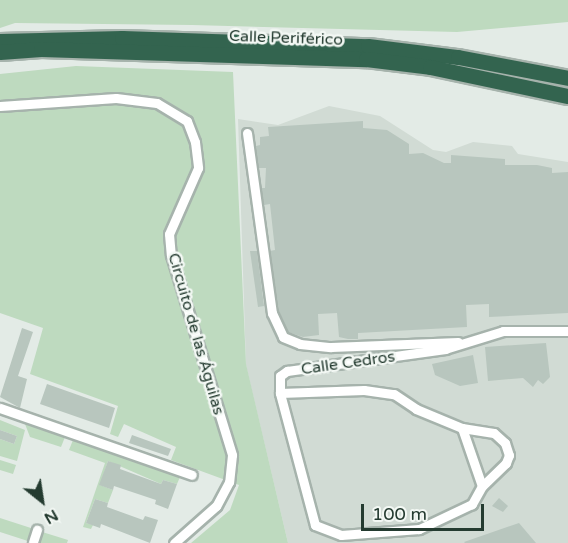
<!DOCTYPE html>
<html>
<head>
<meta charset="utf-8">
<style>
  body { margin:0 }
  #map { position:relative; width:568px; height:543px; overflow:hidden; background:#e3ebe6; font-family:"Varela Round",sans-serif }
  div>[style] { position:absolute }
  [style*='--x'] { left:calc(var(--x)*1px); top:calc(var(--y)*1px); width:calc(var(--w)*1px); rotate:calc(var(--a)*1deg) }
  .built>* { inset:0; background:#d1dbd4 }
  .green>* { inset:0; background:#bedabf }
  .building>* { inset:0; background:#b8c6be }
  .roads { filter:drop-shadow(2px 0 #a6b3ac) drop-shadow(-2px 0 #a6b3ac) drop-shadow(0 2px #a6b3ac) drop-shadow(0 -2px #a6b3ac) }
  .minor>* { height:9px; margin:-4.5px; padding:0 4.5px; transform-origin:4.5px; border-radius:4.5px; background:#fff }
  .highway>* { height:15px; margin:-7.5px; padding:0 7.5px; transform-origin:7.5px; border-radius:7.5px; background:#33644f }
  span { translate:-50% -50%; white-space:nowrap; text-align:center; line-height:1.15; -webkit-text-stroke:5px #f3f8f4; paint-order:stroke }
  .street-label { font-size:16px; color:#243b30 }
  .north { position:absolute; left:12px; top:471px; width:60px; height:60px; -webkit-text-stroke:4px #f3f8f4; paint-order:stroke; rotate:150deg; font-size:16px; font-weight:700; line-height:24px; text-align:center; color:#243b30 }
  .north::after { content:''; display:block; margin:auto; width:21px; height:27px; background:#243b30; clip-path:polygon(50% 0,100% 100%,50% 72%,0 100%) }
  .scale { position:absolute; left:361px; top:504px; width:123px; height:27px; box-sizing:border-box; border:3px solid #243b30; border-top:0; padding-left:8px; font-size:18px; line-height:21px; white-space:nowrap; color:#243b30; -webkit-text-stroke:4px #f3f8f4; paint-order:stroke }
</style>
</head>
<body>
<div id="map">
  <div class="built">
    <div style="clip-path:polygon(329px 106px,380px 116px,433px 150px,446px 152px,473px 142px,512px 146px,518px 154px,568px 162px,568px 543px,288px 543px,246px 365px,238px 119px,278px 125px)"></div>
  </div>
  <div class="green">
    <div style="clip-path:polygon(0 0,568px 0,568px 22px,457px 32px,192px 25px,15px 23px,0 28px)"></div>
    <div style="clip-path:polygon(76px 66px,233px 72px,246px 364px,288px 543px,191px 543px,230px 510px,239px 485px,171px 460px,176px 447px,124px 424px,118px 437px,110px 434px,118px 406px,30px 374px,43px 328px,0 313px,0 74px)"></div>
    <div style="clip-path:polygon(0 420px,25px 430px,17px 461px,0 456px,0 439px,14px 444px,17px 436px,0 430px)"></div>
    <div style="clip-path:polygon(25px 424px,65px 437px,61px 447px,30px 437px)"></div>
    <div style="clip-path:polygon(73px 440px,180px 477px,177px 484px,163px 480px,161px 484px,108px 461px,100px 485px,113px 490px,108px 503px,95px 499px,86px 523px,93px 525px,91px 529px,83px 527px,105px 463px,69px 450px)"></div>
    <div style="clip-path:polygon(0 460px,16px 465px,13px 474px,0 470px)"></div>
    <div style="clip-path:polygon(0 518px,34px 529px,31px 542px,0 532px)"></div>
    <div style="clip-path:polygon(39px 531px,68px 540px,67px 543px,35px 543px)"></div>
  </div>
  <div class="building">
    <div style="clip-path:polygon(363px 121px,363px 128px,387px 130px,409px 144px,409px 154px,423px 153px,444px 163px,451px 163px,451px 155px,505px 159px,505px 165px,537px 165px,552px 168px,552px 173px,568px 172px,568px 313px,489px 317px,489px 304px,466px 305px,467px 327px,358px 333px,358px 339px,348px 339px,339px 337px,337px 313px,318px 314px,319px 335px,303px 337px,288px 332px,279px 311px,270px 251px,275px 250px,270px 204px,264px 205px,261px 188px,265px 188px,266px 168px,259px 168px,256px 146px,260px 145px,260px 137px,269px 136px,268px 127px)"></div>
    <div style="clip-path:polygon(250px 251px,257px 251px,264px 306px,258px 307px)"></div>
    <div style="clip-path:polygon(22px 328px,33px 332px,18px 376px,27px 379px,20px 408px,0 397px)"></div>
    <div style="clip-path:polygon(546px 343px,550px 377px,543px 384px,538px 380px,533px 387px,523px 378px,488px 381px,485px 347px)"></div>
    <div style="clip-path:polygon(473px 355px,478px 383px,460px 386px,435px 375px,432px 364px)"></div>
    <div style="clip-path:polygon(47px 384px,115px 408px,109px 428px,40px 404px)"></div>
    <div style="clip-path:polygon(0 430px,17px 436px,14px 444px,0 439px)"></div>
    <div style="clip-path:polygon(132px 435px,171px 449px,168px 456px,129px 443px)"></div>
    <div style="clip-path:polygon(108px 461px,121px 465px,120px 469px,161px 484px,163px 480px,177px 484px,168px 509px,155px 504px,156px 500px,114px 486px,113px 490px,99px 485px)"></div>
    <div style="clip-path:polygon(499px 498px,508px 506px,503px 512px,492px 506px)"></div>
    <div style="clip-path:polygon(95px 499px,108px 503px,107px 507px,143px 520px,145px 516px,158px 520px,150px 543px,101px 524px,100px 528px,86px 523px)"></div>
    <div style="clip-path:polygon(519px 523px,536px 543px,465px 543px,464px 542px)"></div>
  </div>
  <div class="roads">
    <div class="minor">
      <div style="--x:0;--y:106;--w:116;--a:-3.9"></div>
      <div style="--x:116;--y:98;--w:41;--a:7"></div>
      <div style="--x:157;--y:103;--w:35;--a:31"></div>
      <div style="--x:187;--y:121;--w:22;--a:69"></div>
      <div style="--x:195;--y:142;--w:26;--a:83"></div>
      <div style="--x:198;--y:168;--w:72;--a:113.7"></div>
      <div style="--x:169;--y:234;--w:21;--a:85"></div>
      <div style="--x:171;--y:255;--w:209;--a:73"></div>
      <div style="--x:232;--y:455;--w:27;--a:96"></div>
      <div style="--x:229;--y:482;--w:27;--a:118"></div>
      <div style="--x:216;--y:506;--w:56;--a:138.6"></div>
      <div style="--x:247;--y:133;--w:182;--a:82.1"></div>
      <div style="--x:272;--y:313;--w:26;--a:65"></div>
      <div style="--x:283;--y:337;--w:18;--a:22"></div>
      <div style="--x:300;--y:344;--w:31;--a:6"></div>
      <div style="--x:331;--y:347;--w:127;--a:-2.3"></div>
      <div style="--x:280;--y:393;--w:84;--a:-2"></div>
      <div style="--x:364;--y:390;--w:30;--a:8"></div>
      <div style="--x:394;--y:394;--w:27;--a:34"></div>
      <div style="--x:416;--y:409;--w:50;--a:22.4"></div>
      <div style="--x:462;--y:428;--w:32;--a:9"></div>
      <div style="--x:494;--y:433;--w:15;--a:42"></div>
      <div style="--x:505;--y:443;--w:13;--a:72"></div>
      <div style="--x:509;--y:455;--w:9;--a:111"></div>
      <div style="--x:506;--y:463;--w:33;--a:136"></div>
      <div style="--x:482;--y:486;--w:21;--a:119"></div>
      <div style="--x:472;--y:504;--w:59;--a:154.7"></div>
      <div style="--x:419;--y:529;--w:78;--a:175.6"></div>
      <div style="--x:341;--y:535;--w:28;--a:-159"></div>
      <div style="--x:315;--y:525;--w:137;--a:-104.9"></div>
      <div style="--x:280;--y:393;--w:17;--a:-90"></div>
      <div style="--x:280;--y:376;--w:9;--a:-36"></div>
      <div style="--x:287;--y:371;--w:160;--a:-7.9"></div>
      <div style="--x:445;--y:349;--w:61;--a:-17.2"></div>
      <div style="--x:503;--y:331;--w:65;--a:0"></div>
      <div style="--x:0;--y:408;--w:203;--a:19.2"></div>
      <div style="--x:462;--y:428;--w:61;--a:71"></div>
      <div style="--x:33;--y:542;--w:13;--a:-72"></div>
    </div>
    <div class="highway">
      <div style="--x:0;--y:41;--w:122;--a:-1.4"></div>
      <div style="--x:122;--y:38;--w:246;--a:1.9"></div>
      <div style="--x:368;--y:46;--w:91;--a:7"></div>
      <div style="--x:458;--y:57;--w:112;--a:10.8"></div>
      <div style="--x:0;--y:52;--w:41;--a:-4.2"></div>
      <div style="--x:41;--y:49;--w:325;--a:1.8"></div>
      <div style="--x:366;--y:59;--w:64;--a:7.1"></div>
      <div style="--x:430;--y:67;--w:141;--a:11.9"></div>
    </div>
  </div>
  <div class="street-label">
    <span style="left:286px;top:38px;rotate:2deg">Calle Periférico</span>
    <span style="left:196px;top:334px;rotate:74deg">Circuito de las Águilas</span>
    <span style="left:348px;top:363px;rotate:-8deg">Calle Cedros</span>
  </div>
  <div class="north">N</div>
  <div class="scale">100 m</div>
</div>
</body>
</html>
